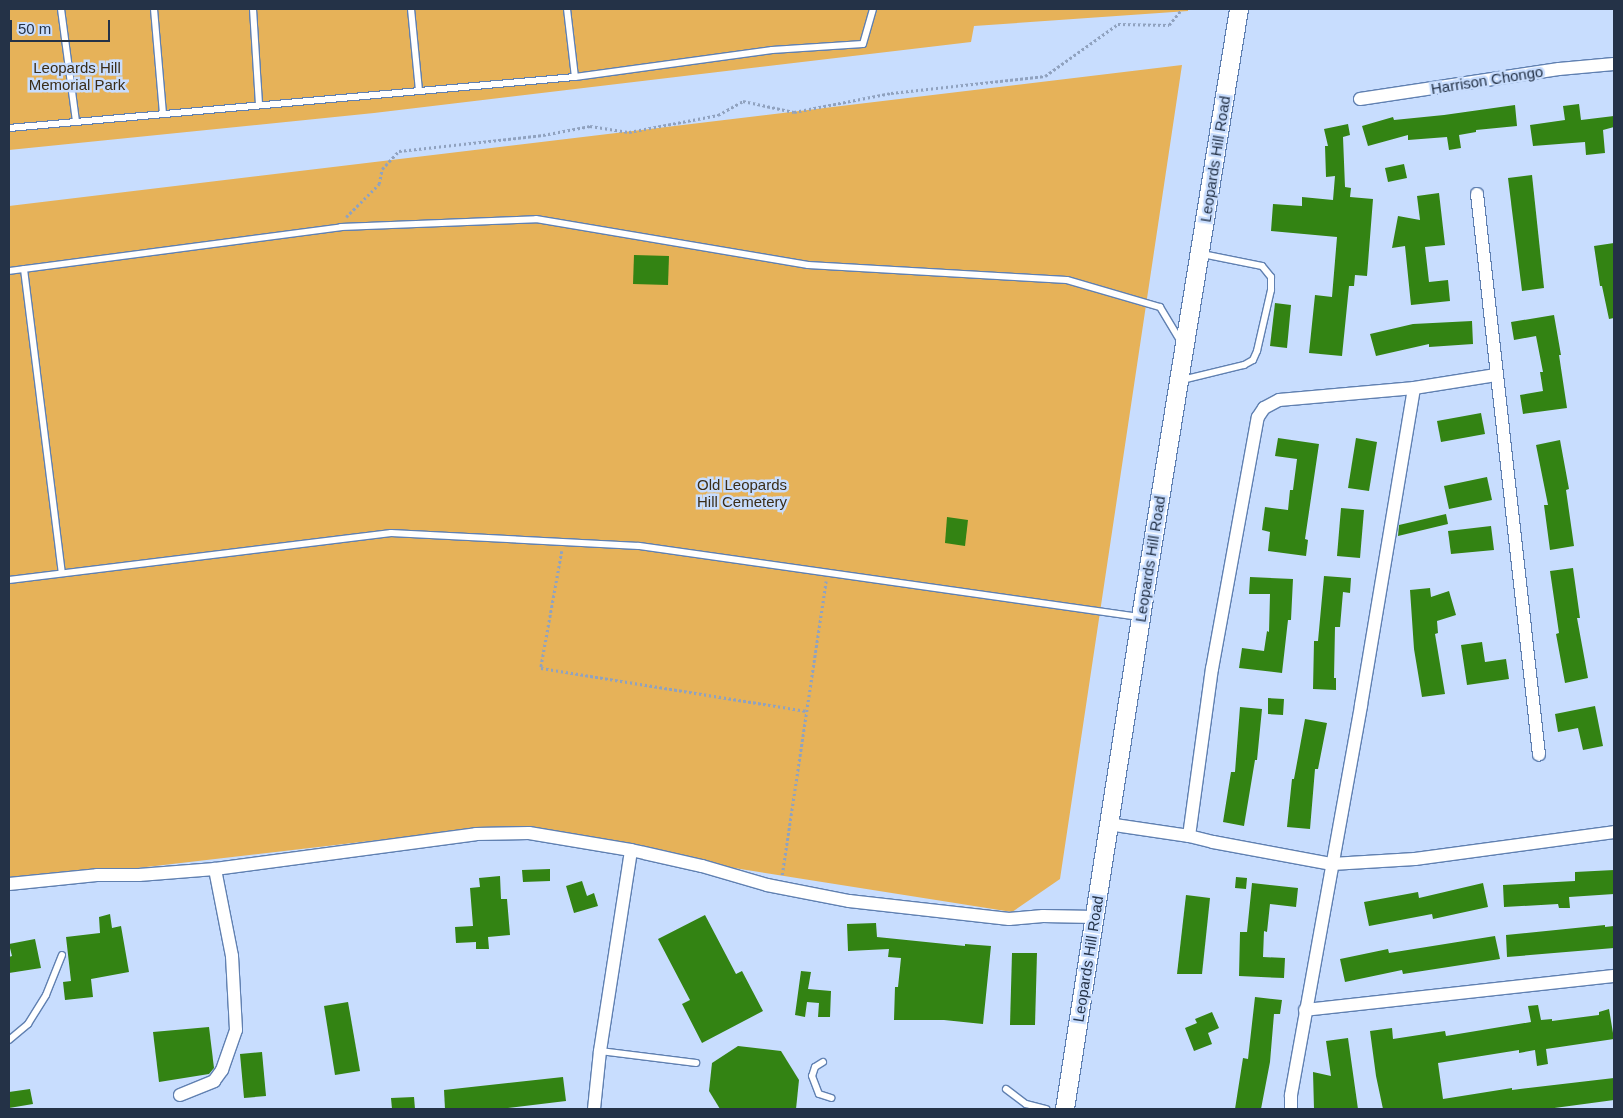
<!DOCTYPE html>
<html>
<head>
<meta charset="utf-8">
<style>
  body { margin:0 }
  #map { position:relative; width:1623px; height:1118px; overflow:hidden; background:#c8ddfe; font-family:Helvetica,sans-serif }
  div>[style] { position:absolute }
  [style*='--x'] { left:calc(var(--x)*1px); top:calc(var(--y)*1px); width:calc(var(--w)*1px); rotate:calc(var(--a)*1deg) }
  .green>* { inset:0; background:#e6b259 }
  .building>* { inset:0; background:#338313 }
  .path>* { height:2.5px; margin-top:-1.25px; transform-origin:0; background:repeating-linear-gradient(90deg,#90a2bf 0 2.5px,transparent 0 5px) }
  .roads { filter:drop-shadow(1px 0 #6080b1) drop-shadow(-1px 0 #6080b1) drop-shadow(0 1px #6080b1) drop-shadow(0 -1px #6080b1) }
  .service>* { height:6px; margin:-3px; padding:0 3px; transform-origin:3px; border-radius:3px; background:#fff }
  .minor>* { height:12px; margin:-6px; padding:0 6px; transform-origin:6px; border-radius:6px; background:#fff }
  .secondary>* { height:18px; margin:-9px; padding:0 9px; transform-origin:9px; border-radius:9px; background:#fff }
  span { translate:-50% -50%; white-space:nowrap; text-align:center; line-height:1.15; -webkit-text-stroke:5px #c8ddfe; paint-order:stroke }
  .park-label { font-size:15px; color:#3a2d18 }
  .street-label { font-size:15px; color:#243247 }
  .frame { position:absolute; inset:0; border:10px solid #243247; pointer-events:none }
  .scale { position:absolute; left:10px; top:20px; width:100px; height:22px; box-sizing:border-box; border:2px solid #243247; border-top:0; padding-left:6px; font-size:15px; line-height:18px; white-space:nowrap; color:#243247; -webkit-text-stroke:4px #c8ddfe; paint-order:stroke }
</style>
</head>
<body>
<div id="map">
  <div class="green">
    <div style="clip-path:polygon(9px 9px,1188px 9px,1188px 11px,974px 26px,971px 42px,374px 113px,9px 150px)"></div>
    <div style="clip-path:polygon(1182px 65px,1060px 879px,1012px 912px,482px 828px,9px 883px,9px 206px)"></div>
  </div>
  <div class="building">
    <div style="clip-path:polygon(1579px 104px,1581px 120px,1614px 116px,1614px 127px,1603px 130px,1605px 153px,1586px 155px,1585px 142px,1533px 146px,1530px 125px,1565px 120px,1563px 106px)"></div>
    <div style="clip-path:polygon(1515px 105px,1517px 126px,1476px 130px,1476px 132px,1459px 135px,1461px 148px,1449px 150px,1447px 137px,1408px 140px,1408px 135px,1368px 146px,1362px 126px,1393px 117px,1394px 120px,1444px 115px)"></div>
    <div style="clip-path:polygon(1348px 124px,1350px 135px,1343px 137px,1345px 187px,1351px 188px,1350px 197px,1373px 199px,1367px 276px,1355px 275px,1354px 286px,1349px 286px,1342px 356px,1309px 353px,1315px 295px,1332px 297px,1337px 237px,1271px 231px,1273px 204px,1302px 206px,1302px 197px,1333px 200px,1335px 176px,1326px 177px,1325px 146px,1328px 146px,1324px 129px)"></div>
    <div style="clip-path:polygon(1404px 164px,1407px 178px,1388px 182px,1385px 168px)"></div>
    <div style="clip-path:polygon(1532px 175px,1544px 288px,1522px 291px,1508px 178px)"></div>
    <div style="clip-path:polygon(1439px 193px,1445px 245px,1425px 247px,1429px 282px,1448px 280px,1450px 301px,1411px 305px,1405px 246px,1392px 248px,1398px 216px,1420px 220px,1417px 196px)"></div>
    <div style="clip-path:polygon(1614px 243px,1614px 318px,1609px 319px,1602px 286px,1600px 286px,1594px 246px)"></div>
    <div style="clip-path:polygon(634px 255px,669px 256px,668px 285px,633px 284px)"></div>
    <div style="clip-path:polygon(1275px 303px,1291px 305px,1287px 348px,1270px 346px)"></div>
    <div style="clip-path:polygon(1554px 315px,1561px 355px,1559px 355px,1567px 408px,1523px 414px,1520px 395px,1543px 391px,1540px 372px,1543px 372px,1536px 336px,1514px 340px,1511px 322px)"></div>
    <div style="clip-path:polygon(1472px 321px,1473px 344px,1429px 347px,1429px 344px,1376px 356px,1370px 334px,1413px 324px)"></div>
    <div style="clip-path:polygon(1481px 413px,1485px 434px,1441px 442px,1437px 421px)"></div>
    <div style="clip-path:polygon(1278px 438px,1319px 444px,1305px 539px,1308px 540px,1306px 556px,1268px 551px,1270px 532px,1262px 530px,1265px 507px,1288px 510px,1290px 490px,1293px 490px,1297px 459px,1275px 456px)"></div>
    <div style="clip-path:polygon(1356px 438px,1377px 442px,1369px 491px,1348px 488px)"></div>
    <div style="clip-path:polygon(1560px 440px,1569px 489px,1566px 490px,1574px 546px,1550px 550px,1544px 505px,1548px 505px,1536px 445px)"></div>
    <div style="clip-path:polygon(1487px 477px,1492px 500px,1449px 509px,1444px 486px)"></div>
    <div style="clip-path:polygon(1341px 508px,1364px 510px,1360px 558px,1337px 556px)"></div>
    <div style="clip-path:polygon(1446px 514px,1448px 524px,1398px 536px,1399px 525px)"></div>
    <div style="clip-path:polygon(947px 517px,968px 520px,965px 546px,945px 543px)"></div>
    <div style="clip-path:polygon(1491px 526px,1494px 550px,1451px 554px,1448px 531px)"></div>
    <div style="clip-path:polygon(1573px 568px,1580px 618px,1577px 618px,1588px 678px,1565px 683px,1556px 634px,1559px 633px,1550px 571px)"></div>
    <div style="clip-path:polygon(1324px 576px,1351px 578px,1350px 593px,1343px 592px,1340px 627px,1335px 627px,1334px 678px,1336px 678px,1336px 690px,1313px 689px,1314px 641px,1318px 641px)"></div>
    <div style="clip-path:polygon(1250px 577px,1293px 579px,1291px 620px,1288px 620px,1282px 673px,1239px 668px,1242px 648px,1264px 651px,1267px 631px,1269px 632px,1270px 594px,1249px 594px)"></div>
    <div style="clip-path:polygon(1430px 588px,1431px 597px,1449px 591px,1456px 615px,1437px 621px,1438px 633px,1435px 634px,1445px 694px,1422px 697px,1414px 649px,1410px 590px)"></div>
    <div style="clip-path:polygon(1482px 642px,1485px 662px,1506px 659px,1509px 679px,1467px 685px,1461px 645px)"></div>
    <div style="clip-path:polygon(1268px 698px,1284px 699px,1283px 715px,1268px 714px)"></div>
    <div style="clip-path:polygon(1595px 706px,1603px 746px,1583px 750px,1578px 728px,1558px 732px,1555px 714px)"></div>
    <div style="clip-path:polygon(1240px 707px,1262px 709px,1257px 760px,1255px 760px,1244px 826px,1223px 822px,1231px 772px,1235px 772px)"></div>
    <div style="clip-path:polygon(1305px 719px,1327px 723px,1318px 769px,1315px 769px,1310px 829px,1287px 827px,1292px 779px,1294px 779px)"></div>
    <div style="clip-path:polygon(550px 869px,550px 881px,523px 882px,522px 870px)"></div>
    <div style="clip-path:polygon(1614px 870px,1614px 894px,1569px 897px,1570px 908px,1559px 908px,1558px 904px,1504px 907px,1503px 885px,1575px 881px,1575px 872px)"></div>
    <div style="clip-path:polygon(500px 876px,501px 899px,507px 899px,510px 935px,488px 937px,489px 949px,476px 949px,476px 942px,456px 943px,455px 927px,473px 926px,470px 888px,480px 887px,479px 878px)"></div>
    <div style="clip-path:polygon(1236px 877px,1247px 878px,1246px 889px,1235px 888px)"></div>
    <div style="clip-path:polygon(582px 881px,587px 896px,594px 893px,598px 906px,574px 913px,566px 886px)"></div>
    <div style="clip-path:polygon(1252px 883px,1298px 888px,1296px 907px,1270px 904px,1267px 932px,1264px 931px,1263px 957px,1285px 958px,1284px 978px,1239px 976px,1240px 932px,1247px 932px)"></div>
    <div style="clip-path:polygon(1483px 883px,1488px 907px,1433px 919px,1432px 914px,1369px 926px,1364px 902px,1418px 892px,1419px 898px)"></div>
    <div style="clip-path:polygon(1186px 895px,1210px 898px,1202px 974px,1177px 974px)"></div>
    <div style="clip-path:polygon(110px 914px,112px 928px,121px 926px,129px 972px,91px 979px,93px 997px,65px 1000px,63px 982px,71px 981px,66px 937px,100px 933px,99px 917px)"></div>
    <div style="clip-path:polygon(705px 915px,736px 974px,742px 971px,763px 1011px,702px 1043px,682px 1004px,690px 1000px,658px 939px)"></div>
    <div style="clip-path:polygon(876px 923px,877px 937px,965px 946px,965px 944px,991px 946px,983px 1024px,944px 1020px,894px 1020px,895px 987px,898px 987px,901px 958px,888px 957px,889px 949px,848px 951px,847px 924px)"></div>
    <div style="clip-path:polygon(1605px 925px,1605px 927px,1614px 926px,1614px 948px,1507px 957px,1506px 935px)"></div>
    <div style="clip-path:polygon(1495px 936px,1500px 959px,1403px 974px,1402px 970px,1345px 982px,1340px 959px,1388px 949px,1389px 953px)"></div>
    <div style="clip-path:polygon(35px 939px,41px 968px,9px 973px,9px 957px,12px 956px,9px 944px)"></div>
    <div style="clip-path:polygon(1012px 953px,1037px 953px,1035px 1025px,1010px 1025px)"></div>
    <div style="clip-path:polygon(801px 971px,811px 972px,808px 989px,831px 991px,830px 1017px,818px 1017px,819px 1003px,807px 1002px,805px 1017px,795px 1015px)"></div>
    <div style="clip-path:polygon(1255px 997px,1282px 1000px,1280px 1014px,1274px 1014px,1270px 1062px,1261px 1109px,1235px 1109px,1243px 1058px,1248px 1059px)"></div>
    <div style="clip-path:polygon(348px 1002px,360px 1071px,335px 1075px,324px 1006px)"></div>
    <div style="clip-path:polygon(1538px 1005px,1541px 1020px,1552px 1019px,1552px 1021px,1599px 1015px,1599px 1012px,1609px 1009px,1614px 1039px,1546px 1049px,1548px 1064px,1537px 1066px,1535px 1050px,1519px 1053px,1519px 1050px,1438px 1063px,1443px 1099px,1512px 1088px,1512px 1090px,1614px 1078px,1614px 1100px,1547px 1109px,1383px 1109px,1376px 1076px,1370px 1031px,1392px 1028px,1393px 1039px,1445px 1031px,1446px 1036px,1531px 1022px,1528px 1006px)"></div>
    <div style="clip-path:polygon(1212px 1012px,1219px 1028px,1208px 1033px,1212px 1044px,1194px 1051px,1185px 1028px,1197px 1023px,1195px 1019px)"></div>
    <div style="clip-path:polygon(209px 1027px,214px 1068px,209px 1074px,159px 1082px,153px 1032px)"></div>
    <div style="clip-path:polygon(1348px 1038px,1358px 1109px,1314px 1109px,1313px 1072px,1331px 1076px,1326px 1041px)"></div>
    <div style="clip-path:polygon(738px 1046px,781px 1051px,799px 1080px,796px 1109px,720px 1109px,709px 1091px,712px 1063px)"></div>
    <div style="clip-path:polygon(262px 1052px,266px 1096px,244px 1098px,240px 1054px)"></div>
    <div style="clip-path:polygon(563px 1077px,566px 1101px,500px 1109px,445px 1109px,444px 1090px)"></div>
    <div style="clip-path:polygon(30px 1089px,33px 1104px,9px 1108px,9px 1092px)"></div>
    <div style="clip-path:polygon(414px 1097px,415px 1109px,392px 1109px,391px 1098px)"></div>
  </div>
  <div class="path">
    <div style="--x:346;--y:217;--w:47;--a:-45"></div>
    <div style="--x:379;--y:184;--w:15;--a:-79"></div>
    <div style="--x:382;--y:169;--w:25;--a:-47"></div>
    <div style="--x:399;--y:151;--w:145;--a:-6.3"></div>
    <div style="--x:543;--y:135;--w:48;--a:-10.8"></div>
    <div style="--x:590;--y:126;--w:39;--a:9"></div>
    <div style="--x:629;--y:132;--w:91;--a:-10.8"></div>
    <div style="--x:718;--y:115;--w:29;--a:-29"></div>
    <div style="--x:743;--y:101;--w:52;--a:12.2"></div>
    <div style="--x:794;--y:112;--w:99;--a:-11.1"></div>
    <div style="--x:891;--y:93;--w:155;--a:-6.3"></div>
    <div style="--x:1045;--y:76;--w:90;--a:-35.5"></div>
    <div style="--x:1118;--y:24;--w:51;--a:1.1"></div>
    <div style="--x:1169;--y:25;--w:21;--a:-51"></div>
    <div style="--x:562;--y:551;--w:119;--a:100.2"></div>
    <div style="--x:541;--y:668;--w:269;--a:9.2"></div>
    <div style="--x:782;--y:875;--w:297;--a:-81.5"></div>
  </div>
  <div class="roads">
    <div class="service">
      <div style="--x:61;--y:9;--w:114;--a:82.4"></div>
      <div style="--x:154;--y:9;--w:105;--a:85.1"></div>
      <div style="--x:253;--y:9;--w:96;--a:86.4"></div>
      <div style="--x:411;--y:9;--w:82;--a:84.4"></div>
      <div style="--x:567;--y:9;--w:68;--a:83.3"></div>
      <div style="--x:575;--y:77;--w:199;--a:-7.8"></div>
      <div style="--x:772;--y:50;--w:91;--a:-3.8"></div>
      <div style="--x:863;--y:44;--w:36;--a:-74"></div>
      <div style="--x:9;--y:128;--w:568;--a:-5.15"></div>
      <div style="--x:24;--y:269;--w:306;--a:82.9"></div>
      <div style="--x:9;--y:271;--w:335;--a:-7.5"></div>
      <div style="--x:341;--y:227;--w:195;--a:-2.3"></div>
      <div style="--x:536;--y:219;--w:276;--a:9.6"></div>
      <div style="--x:808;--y:265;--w:259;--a:3.3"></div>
      <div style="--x:1067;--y:280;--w:97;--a:16.2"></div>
      <div style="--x:1160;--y:307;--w:41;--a:59"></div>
      <div style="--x:1182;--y:380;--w:64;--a:-13.6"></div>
      <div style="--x:1244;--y:365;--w:10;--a:-29"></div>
      <div style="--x:1253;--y:360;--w:10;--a:-66"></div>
      <div style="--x:1257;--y:351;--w:63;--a:-77.1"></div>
      <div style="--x:1271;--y:290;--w:13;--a:-90"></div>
      <div style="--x:1271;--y:277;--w:14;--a:-129"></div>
      <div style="--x:1262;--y:266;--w:61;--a:-168.7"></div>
      <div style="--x:9;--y:580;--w:385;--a:-7"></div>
      <div style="--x:391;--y:533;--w:248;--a:3"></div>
      <div style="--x:639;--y:546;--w:506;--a:8.07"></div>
      <div style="--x:9;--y:1040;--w:25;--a:-40"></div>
      <div style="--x:28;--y:1024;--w:34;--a:-58"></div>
      <div style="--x:46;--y:995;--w:43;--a:-68.2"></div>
      <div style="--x:600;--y:1051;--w:97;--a:7.1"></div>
      <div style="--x:823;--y:1062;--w:9;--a:148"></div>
      <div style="--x:815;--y:1067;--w:9;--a:108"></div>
      <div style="--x:812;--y:1076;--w:19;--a:69"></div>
      <div style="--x:819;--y:1094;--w:13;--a:18"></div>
      <div style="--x:1006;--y:1089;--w:25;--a:37"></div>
      <div style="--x:1026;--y:1104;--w:21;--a:14"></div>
    </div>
    <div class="minor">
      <div style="--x:1360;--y:99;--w:201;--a:-8.6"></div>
      <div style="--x:1559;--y:69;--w:55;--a:-5.2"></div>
      <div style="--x:1477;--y:194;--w:564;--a:83.69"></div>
      <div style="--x:1108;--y:824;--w:82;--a:8.4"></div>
      <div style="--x:1189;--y:836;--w:25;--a:14"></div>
      <div style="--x:1213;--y:842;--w:121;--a:10.5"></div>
      <div style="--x:1332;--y:864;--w:83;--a:-3.4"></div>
      <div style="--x:1415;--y:859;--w:201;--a:-7.7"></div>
      <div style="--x:1189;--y:836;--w:169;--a:-82.2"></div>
      <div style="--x:1212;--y:669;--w:256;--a:-79.7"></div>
      <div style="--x:1258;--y:417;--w:11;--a:-56"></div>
      <div style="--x:1264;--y:408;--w:17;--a:-28"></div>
      <div style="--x:1279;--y:400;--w:136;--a:-5.1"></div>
      <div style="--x:1414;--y:388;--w:83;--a:-9"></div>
      <div style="--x:9;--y:884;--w:88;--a:-5.8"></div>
      <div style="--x:97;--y:875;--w:42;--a:0"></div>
      <div style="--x:139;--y:875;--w:76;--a:-4.5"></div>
      <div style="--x:215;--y:869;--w:263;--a:-7.6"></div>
      <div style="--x:476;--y:834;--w:53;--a:-1.1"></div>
      <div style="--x:529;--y:833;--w:103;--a:9.5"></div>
      <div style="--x:631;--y:850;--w:73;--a:12.7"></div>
      <div style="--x:702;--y:866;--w:68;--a:16.3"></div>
      <div style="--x:767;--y:885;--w:84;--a:11"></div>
      <div style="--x:849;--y:901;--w:161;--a:6.4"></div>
      <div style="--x:1009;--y:919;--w:34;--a:-5"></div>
      <div style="--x:1043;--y:916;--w:52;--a:1.1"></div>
      <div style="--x:1305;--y:1010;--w:311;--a:-6.3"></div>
      <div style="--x:180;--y:1095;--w:37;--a:-22"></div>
      <div style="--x:214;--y:1081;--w:14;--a:-54"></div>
      <div style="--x:222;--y:1070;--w:42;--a:-70.7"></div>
      <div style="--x:236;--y:1030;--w:74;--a:-93.1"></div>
      <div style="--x:232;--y:956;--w:89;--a:-101.1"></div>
      <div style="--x:594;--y:1109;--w:58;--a:-84.1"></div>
      <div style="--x:600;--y:1051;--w:203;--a:-81.2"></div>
      <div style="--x:1291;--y:1109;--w:14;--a:-90"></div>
      <div style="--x:1291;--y:1095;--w:396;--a:-79.8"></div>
      <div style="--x:1361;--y:705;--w:321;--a:-80.5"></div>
    </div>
    <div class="secondary">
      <div style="--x:1065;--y:1109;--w:498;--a:-81.2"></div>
      <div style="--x:1141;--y:617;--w:616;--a:-80.84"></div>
    </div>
  </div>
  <div class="park-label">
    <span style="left:77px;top:76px">Leopards Hill<br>Memorial Park</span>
    <span style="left:742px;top:493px">Old Leopards<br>Hill Cemetery</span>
  </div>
  <div class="street-label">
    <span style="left:1487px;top:80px;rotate:-9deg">Harrison Chongo</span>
    <span style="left:1215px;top:159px;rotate:-81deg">Leopards Hill Road</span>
    <span style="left:1150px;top:559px;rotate:-81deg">Leopards Hill Road</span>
    <span style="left:1088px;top:959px;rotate:-81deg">Leopards Hill Road</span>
  </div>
  <div class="frame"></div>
  <div class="scale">50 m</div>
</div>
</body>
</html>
